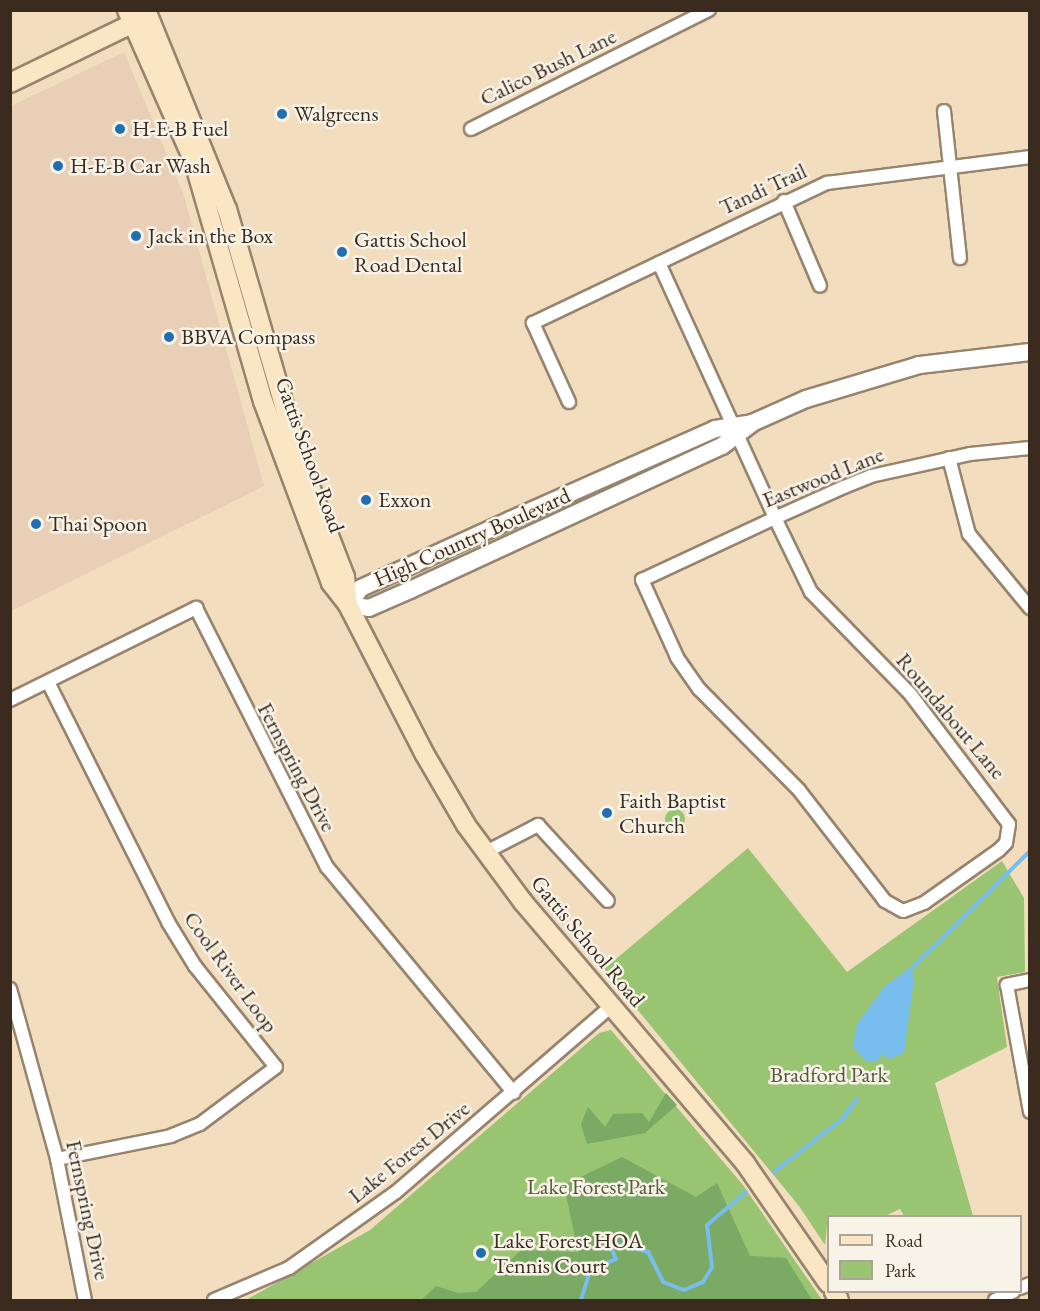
<!DOCTYPE html>
<html>
<head>
<meta charset="utf-8">
<style>
  body { margin:0 }
  #map { position:relative; width:1040px; height:1311px; overflow:hidden; background:#f3ddbf; font-family:"EB Garamond",serif }
  div>[style] { position:absolute }
  [style*='--x'] { left:calc(var(--x)*1px); top:calc(var(--y)*1px); width:calc(var(--w)*1px); rotate:calc(var(--a)*1deg) }
  .built>* { inset:0; background:#e8cfb5 }
  .green>* { inset:0; background:#99c572 }
  .round { border-radius:50% }
  .forest>* { inset:0; background:#7aaa64 }
  .water>* { inset:0; background:#77bdee }
  .stream>* { height:4px; margin:-2px; padding:0 2px; transform-origin:2px; border-radius:2px; background:#77bdee }
  .roads { filter:drop-shadow(2px 0 #97846e) drop-shadow(-2px 0 #97846e) drop-shadow(0 2px #97846e) drop-shadow(0 -2px #97846e) }
  .minor>* { height:12px; margin:-6px; padding:0 6px; transform-origin:6px; border-radius:6px; background:#fff }
  .tertiary>* { height:16px; margin:-8px; padding:0 8px; transform-origin:8px; border-radius:8px; background:#fff }
  .secondary>* { height:18px; margin:-9px; padding:0 9px; transform-origin:9px; border-radius:9px; background:#fbe6c4 }
  .dots>* { width:16px; height:16px; translate:-50% -50%; box-sizing:border-box; border:3px solid #f7f3e8; border-radius:50% }
  span { translate:-50% -50%; white-space:nowrap; text-align:center; line-height:1.15; -webkit-text-stroke:5px #f7f3e8; paint-order:stroke }
  .street-label { font-size:22px; color:#3b2a1e }
  .poi-label { font-size:22px; color:#3b2a1e }
  .left { translate:0 -50%; text-align:left }
  .park-label { font-size:22px; color:#575837 }
  .frame { position:absolute; inset:0; border:12px solid #3b2a1e; pointer-events:none }
  .legend { position:absolute; left:827px; top:1215px; width:195px; height:78px; box-sizing:border-box; background:#f7f3e8; border:2px solid #aca397; margin:0; padding:8px 10px; list-style:none; font-size:18px; color:#3b2a1e }
  .legend li { display:flex; align-items:center; gap:12px; height:30px }
  .legend b { width:30px; border:2px solid #aca397 }
</style>
</head>
<body>
<div id="map">
  <div class="built">
    <div style="clip-path:polygon(124px 52px,183px 193px,264px 486px,11px 611px,11px 106px)"></div>
  </div>
  <div class="green">
    <div class="round" style="left:665px;top:809px;width:20px;height:20px"></div>
    <div style="clip-path:polygon(748px 848px,847px 972px,1002px 861px,1024px 898px,1025px 972px,997px 977px,1007px 1047px,935px 1083px,973px 1216px,904px 1216px,900px 1209px,885px 1216px,828px 1216px,825px 1245px,799px 1206px,604px 969px)"></div>
    <div style="clip-path:polygon(611px 1030px,743px 1185px,822px 1300px,246px 1300px,370px 1230px,599px 1033px)"></div>
  </div>
  <div class="forest">
    <div style="clip-path:polygon(666px 1093px,677px 1105px,645px 1133px,587px 1144px,581px 1124px,588px 1107px,605px 1127px,613px 1114px,642px 1113px,649px 1122px)"></div>
    <div style="clip-path:polygon(622px 1157px,696px 1197px,717px 1183px,750px 1256px,786px 1258px,812px 1300px,421px 1300px,436px 1286px,458px 1293px,476px 1292px,521px 1250px,578px 1252px,564px 1185px)"></div>
  </div>
  <div class="water">
    <div style="clip-path:polygon(911px 967px,914px 979px,904px 1053px,884px 1061px,888px 1057px,882px 1054px,878px 1061px,867px 1062px,853px 1047px,857px 1024px,885px 986px)"></div>
  </div>
  <div class="stream">
    <div style="--x:909;--y:971;--w:170;--a:-44.8"></div>
    <div style="--x:774;--y:1172;--w:86;--a:-37.9"></div>
    <div style="--x:842;--y:1119;--w:25;--a:-53"></div>
    <div style="--x:581;--y:1300;--w:31;--a:-73"></div>
    <div style="--x:590;--y:1270;--w:28;--a:-23"></div>
    <div style="--x:616;--y:1259;--w:12;--a:-114"></div>
    <div style="--x:611;--y:1248;--w:7;--a:-34"></div>
    <div style="--x:617;--y:1244;--w:32;--a:14"></div>
    <div style="--x:648;--y:1252;--w:34;--a:63"></div>
    <div style="--x:663;--y:1282;--w:22;--a:21"></div>
    <div style="--x:684;--y:1290;--w:21;--a:-23"></div>
    <div style="--x:703;--y:1282;--w:17;--a:-59"></div>
    <div style="--x:712;--y:1267;--w:42;--a:-96.8"></div>
    <div style="--x:707;--y:1225;--w:51;--a:-40.2"></div>
  </div>
  <div class="roads">
    <div class="minor">
      <div style="--x:944;--y:111;--w:148;--a:83.8"></div>
      <div style="--x:471;--y:129;--w:266;--a:-26.6"></div>
      <div style="--x:784;--y:201;--w:92;--a:67"></div>
      <div style="--x:659;--y:263;--w:280;--a:65.5"></div>
      <div style="--x:775;--y:518;--w:82;--a:64.1"></div>
      <div style="--x:811;--y:592;--w:144;--a:45.8"></div>
      <div style="--x:911;--y:695;--w:162;--a:52.8"></div>
      <div style="--x:1009;--y:824;--w:19;--a:99"></div>
      <div style="--x:1006;--y:843;--w:10;--a:135"></div>
      <div style="--x:999;--y:850;--w:92;--a:144.8"></div>
      <div style="--x:924;--y:903;--w:22;--a:159"></div>
      <div style="--x:903;--y:911;--w:21;--a:-151"></div>
      <div style="--x:885;--y:901;--w:140;--a:-127.8"></div>
      <div style="--x:799;--y:790;--w:142;--a:-134.7"></div>
      <div style="--x:699;--y:689;--w:39;--a:-125"></div>
      <div style="--x:677;--y:657;--w:85;--a:-114.4"></div>
      <div style="--x:642;--y:580;--w:147;--a:-25"></div>
      <div style="--x:775;--y:518;--w:76;--a:-24.2"></div>
      <div style="--x:844;--y:487;--w:29;--a:-22"></div>
      <div style="--x:871;--y:476;--w:101;--a:-12.5"></div>
      <div style="--x:970;--y:454;--w:60;--a:-5.7"></div>
      <div style="--x:569;--y:402;--w:87;--a:-114.5"></div>
      <div style="--x:533;--y:323;--w:326;--a:-25.5"></div>
      <div style="--x:827;--y:183;--w:205;--a:-7.3"></div>
      <div style="--x:949;--y:458;--w:79;--a:75.3"></div>
      <div style="--x:969;--y:534;--w:96;--a:50.5"></div>
      <div style="--x:48;--y:682;--w:268;--a:63.4"></div>
      <div style="--x:168;--y:922;--w:52;--a:58.5"></div>
      <div style="--x:195;--y:966;--w:129;--a:51.3"></div>
      <div style="--x:276;--y:1067;--w:95;--a:143.1"></div>
      <div style="--x:200;--y:1124;--w:31;--a:158"></div>
      <div style="--x:171;--y:1136;--w:116;--a:168.6"></div>
      <div style="--x:10;--y:700;--w:208;--a:-26.3"></div>
      <div style="--x:196;--y:608;--w:290;--a:63.2"></div>
      <div style="--x:327;--y:867;--w:293;--a:50.4"></div>
      <div style="--x:486;--y:852;--w:59;--a:-27.4"></div>
      <div style="--x:538;--y:825;--w:103;--a:47.4"></div>
      <div style="--x:1030;--y:980;--w:24;--a:168"></div>
      <div style="--x:1007;--y:985;--w:129;--a:79.7"></div>
      <div style="--x:10;--y:989;--w:176;--a:74.5"></div>
      <div style="--x:57;--y:1159;--w:144;--a:78.8"></div>
      <div style="--x:1020;--y:1288;--w:11;--a:-22"></div>
      <div style="--x:214;--y:1300;--w:82;--a:-23.1"></div>
      <div style="--x:289;--y:1268;--w:131;--a:-35.4"></div>
      <div style="--x:396;--y:1192;--w:283;--a:-40.8"></div>
      <div style="--x:995;--y:1300;--w:20;--a:-24"></div>
    </div>
    <div class="tertiary">
      <div style="--x:348;--y:605;--w:21;--a:8"></div>
      <div style="--x:369;--y:608;--w:45;--a:-23.7"></div>
      <div style="--x:410;--y:590;--w:344;--a:-24.8"></div>
      <div style="--x:722;--y:446;--w:38;--a:-37"></div>
      <div style="--x:752;--y:423;--w:59;--a:-24"></div>
      <div style="--x:806;--y:399;--w:118;--a:-16.7"></div>
      <div style="--x:919;--y:365;--w:112;--a:-6.7"></div>
      <div style="--x:348;--y:605;--w:21;--a:-53"></div>
      <div style="--x:361;--y:588;--w:164;--a:-24.5"></div>
      <div style="--x:510;--y:520;--w:224;--a:-23.9"></div>
      <div style="--x:715;--y:429;--w:36;--a:-9"></div>
    </div>
    <div class="secondary">
      <div style="--x:127;--y:10;--w:166;--a:66.2"></div>
      <div style="--x:194;--y:162;--w:249;--a:73.9"></div>
      <div style="--x:263;--y:401;--w:194;--a:69.5"></div>
      <div style="--x:331;--y:583;--w:28;--a:52"></div>
      <div style="--x:348;--y:605;--w:166;--a:62.8"></div>
      <div style="--x:424;--y:753;--w:83;--a:59.7"></div>
      <div style="--x:466;--y:825;--w:96;--a:53.5"></div>
      <div style="--x:523;--y:902;--w:343;--a:49.6"></div>
      <div style="--x:745;--y:1163;--w:146;--a:55.3"></div>
      <div style="--x:146;--y:10;--w:215;--a:67.9"></div>
      <div style="--x:227;--y:209;--w:265;--a:73.8"></div>
      <div style="--x:301;--y:463;--w:122;--a:68.9"></div>
      <div style="--x:345;--y:577;--w:28;--a:84"></div>
      <div style="--x:10;--y:83;--w:149;--a:-25.9"></div>
      <div style="--x:834;--y:1292;--w:9;--a:58"></div>
    </div>
  </div>
  <div class="dots">
    <div style="left:282px;top:114px;background:#1f6fb2"></div>
    <div style="left:120px;top:129px;background:#1f6fb2"></div>
    <div style="left:58px;top:166px;background:#1f6fb2"></div>
    <div style="left:136px;top:236px;background:#1f6fb2"></div>
    <div style="left:342px;top:252px;background:#1f6fb2"></div>
    <div style="left:169px;top:337px;background:#1f6fb2"></div>
    <div style="left:366px;top:500px;background:#1f6fb2"></div>
    <div style="left:36px;top:524px;background:#1f6fb2"></div>
    <div style="left:607px;top:813px;background:#1f6fb2"></div>
    <div style="left:481px;top:1253px;background:#1f6fb2"></div>
  </div>
  <div class="street-label">
    <span style="left:548px;top:67px;rotate:-26deg">Calico Bush Lane</span>
    <span style="left:763px;top:189px;rotate:-25deg">Tandi Trail</span>
    <span style="left:310px;top:455px;rotate:70deg">Gattis School Road</span>
    <span style="left:823px;top:477px;rotate:-22deg">Eastwood Lane</span>
    <span style="left:472px;top:537px;rotate:-24deg">High Country Boulevard</span>
    <span style="left:951px;top:716px;rotate:50deg">Roundabout Lane</span>
    <span style="left:297px;top:767px;rotate:62deg">Fernspring Drive</span>
    <span style="left:588px;top:941px;rotate:50deg">Gattis School Road</span>
    <span style="left:231px;top:972px;rotate:54deg">Cool River Loop</span>
    <span style="left:409px;top:1152px;rotate:-39deg">Lake Forest Drive</span>
    <span style="left:88px;top:1210px;rotate:78deg">Fernspring Drive</span>
  </div>
  <div class="poi-label">
    <span class="left" style="left:294px;top:114px">Walgreens</span>
    <span class="left" style="left:132px;top:129px">H-E-B Fuel</span>
    <span class="left" style="left:70px;top:166px">H-E-B Car Wash</span>
    <span class="left" style="left:148px;top:236px">Jack in the Box</span>
    <span class="left" style="left:354px;top:252px">Gattis School<br>Road Dental</span>
    <span class="left" style="left:181px;top:337px">BBVA Compass</span>
    <span class="left" style="left:378px;top:500px">Exxon</span>
    <span class="left" style="left:48px;top:524px">Thai Spoon</span>
    <span class="left" style="left:619px;top:813px">Faith Baptist<br>Church</span>
    <span class="left" style="left:493px;top:1253px">Lake Forest HOA<br>Tennis Court</span>
  </div>
  <div class="park-label">
    <span style="left:829px;top:1075px">Bradford Park</span>
    <span style="left:596px;top:1187px">Lake Forest Park</span>
  </div>
  <div class="frame"></div>
  <ul class="legend">
  <li><b style="height:8px;background:#fbe6c4"></b>Road</li>
  <li><b style="height:16px;background:#99c572"></b>Park</li>
  </ul>
</div>
</body>
</html>
